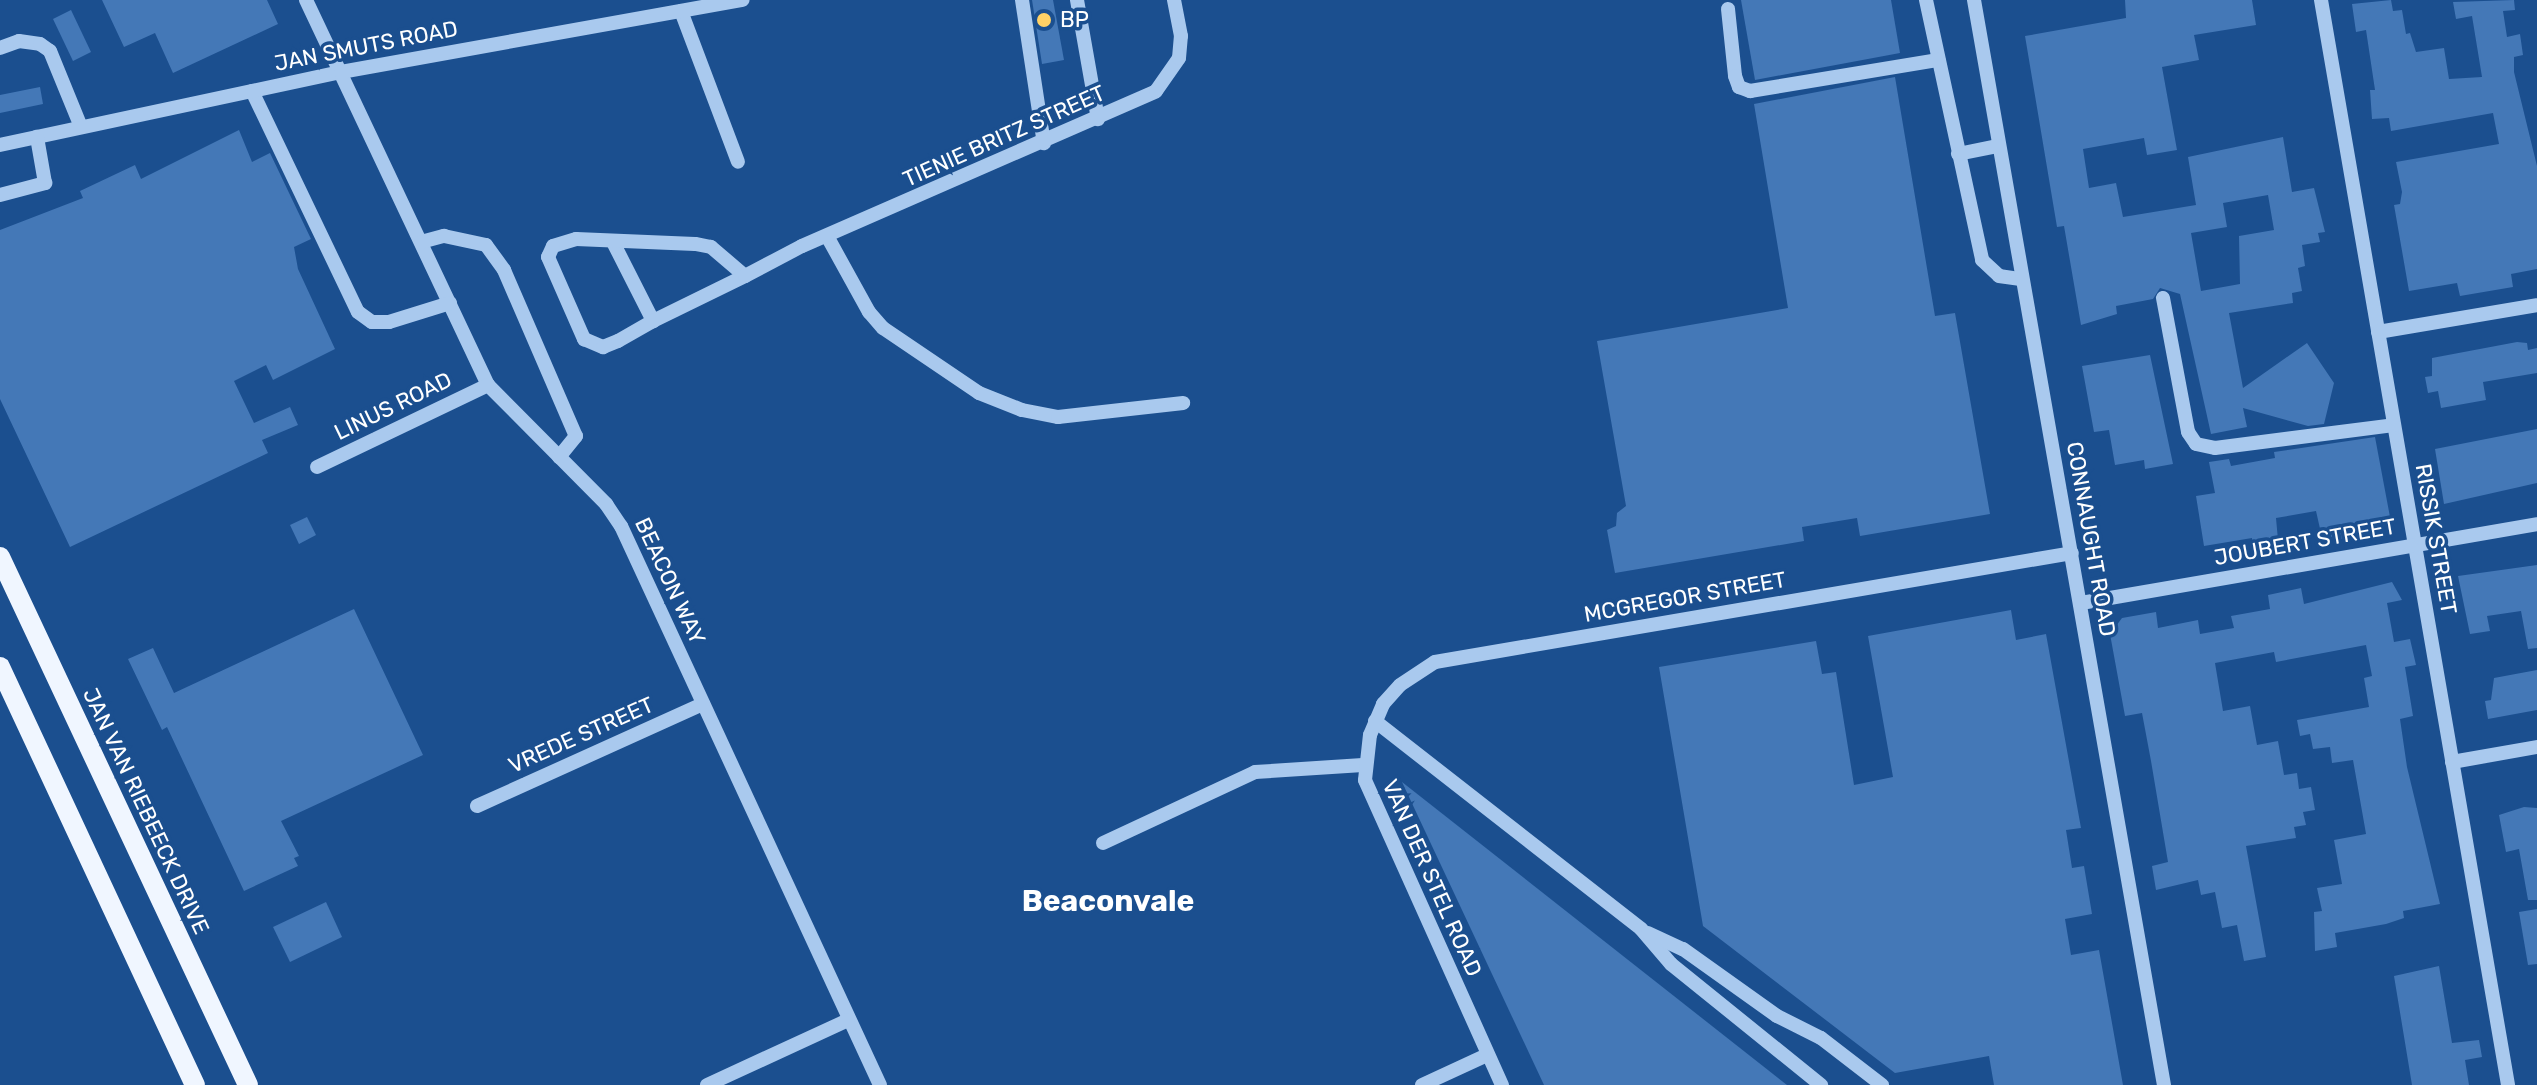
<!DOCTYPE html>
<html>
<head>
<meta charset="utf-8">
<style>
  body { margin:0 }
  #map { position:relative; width:2537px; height:1085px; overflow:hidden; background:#1b4f8f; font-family:Rubik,sans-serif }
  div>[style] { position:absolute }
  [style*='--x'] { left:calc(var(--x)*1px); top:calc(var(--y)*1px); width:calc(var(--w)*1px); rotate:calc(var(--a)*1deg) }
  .building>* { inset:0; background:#4478b7 }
  .minor>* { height:14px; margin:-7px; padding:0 7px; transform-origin:7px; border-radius:7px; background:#a9c9ee }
  .major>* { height:20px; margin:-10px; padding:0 10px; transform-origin:10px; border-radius:10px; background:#f0f6ff }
  .dots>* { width:22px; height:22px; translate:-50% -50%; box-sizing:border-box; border:4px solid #1b4f8f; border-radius:50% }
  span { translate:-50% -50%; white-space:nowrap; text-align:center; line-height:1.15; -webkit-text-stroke:7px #1b4f8f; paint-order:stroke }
  .poi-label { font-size:22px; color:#fff }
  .left { translate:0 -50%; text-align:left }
  .street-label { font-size:22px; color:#fff }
  .district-label { font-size:30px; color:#fff; font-weight:700 }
</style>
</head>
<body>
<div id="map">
  <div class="building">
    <div style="clip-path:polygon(102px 0,267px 0,278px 24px,173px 73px,155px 33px,124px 47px)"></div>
    <div style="clip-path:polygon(1032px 0,1053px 0,1064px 60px,1042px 64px)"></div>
    <div style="clip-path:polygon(1741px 0,1891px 0,1900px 53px,1755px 80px)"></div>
    <div style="clip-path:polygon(evenodd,2125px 0,2252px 0,2256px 25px,2194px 35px,2199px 60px,2162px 67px,2177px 150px,2147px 155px,2144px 138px,2083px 149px,2089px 188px,2116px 183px,2123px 217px,2196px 205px,2188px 157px,2283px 137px,2292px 192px,2314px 188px,2325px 232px,2318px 233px,2320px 242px,2302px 245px,2305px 266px,2298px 268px,2302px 291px,2292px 293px,2293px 303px,2229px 313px,2243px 388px,2307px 343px,2334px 383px,2324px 424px,2308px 426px,2243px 408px,2247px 427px,2211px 434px,2180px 294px,2160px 288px,2153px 299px,2116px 306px,2117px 314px,2081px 325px,2064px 226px,2057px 227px,2025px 36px,2126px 18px,2125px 0,2268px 195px,2274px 230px,2239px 236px,2240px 284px,2201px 291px,2191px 233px,2227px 227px,2223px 203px,2268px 195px)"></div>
    <div style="clip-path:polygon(2391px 0,2393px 11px,2402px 10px,2406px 34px,2410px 33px,2416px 52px,2444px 48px,2449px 79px,2482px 77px,2472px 16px,2456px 19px,2453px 2px,2514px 0,2515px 10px,2503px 11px,2507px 37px,2520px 34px,2523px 55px,2514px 57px,2514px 72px,2537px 166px,2537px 269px,2511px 274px,2513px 287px,2460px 296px,2457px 283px,2409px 291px,2394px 205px,2400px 204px,2402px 192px,2396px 162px,2499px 144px,2493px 113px,2391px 131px,2389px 118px,2372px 119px,2370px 90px,2375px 90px,2366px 30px,2356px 32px,2352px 4px)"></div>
    <div style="clip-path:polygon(71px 10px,91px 52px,73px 61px,53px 19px)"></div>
    <div style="clip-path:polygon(1895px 77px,1935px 316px,1955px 313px,1990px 514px,1860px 536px,1857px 518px,1802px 527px,1804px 541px,1615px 573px,1607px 530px,1616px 526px,1617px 513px,1626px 506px,1597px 341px,1788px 308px,1754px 104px)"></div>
    <div style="clip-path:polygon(40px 87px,43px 104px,0 113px,0 95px)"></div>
    <div style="clip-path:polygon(239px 130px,252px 162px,270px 153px,311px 239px,294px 247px,298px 269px,335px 349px,273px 380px,266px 365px,234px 381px,254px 423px,290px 407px,298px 425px,262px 440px,268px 453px,70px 547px,0 399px,0 230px,83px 198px,80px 191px,135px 165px,141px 179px)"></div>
    <div style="clip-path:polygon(2517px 342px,2527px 343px,2528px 350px,2537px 348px,2537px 373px,2483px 382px,2486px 400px,2441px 408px,2438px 391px,2428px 393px,2425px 377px,2432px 376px,2432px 358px)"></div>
    <div style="clip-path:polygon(2150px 355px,2173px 464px,2145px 469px,2144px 460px,2115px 465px,2109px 430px,2094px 432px,2082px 366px)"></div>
    <div style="clip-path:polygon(2537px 429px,2537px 483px,2444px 504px,2435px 449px)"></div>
    <div style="clip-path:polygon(2375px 437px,2390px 517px,2379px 533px,2323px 542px,2316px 511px,2276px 518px,2278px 540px,2252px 543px,2252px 538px,2204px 546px,2196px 496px,2215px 493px,2209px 462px,2229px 459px,2231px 466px,2275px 458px,2274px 452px)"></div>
    <div style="clip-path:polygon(307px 517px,316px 535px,299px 544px,290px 525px)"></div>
    <div style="clip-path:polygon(2537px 565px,2537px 648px,2528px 649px,2521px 611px,2487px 616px,2490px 631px,2470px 634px,2458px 576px)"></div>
    <div style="clip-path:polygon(2392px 582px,2402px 600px,2387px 603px,2394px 642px,2410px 639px,2416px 665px,2405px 667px,2413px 716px,2400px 719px,2407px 767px,2440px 904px,2403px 911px,2404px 918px,2386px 924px,2335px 933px,2337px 947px,2315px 951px,2314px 912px,2322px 911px,2317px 888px,2342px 884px,2334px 840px,2366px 834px,2365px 828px,2353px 760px,2332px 763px,2330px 747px,2313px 749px,2310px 734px,2300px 736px,2297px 720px,2369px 707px,2364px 678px,2372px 676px,2366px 645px,2276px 662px,2274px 652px,2215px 663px,2223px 711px,2250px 706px,2257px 745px,2278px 741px,2284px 775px,2297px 773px,2299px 789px,2311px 787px,2315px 810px,2303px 812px,2306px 825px,2294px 827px,2296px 838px,2246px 846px,2266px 957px,2244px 961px,2237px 925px,2222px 928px,2215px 892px,2201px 895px,2198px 880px,2156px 890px,2152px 866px,2168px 862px,2151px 761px,2142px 713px,2125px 716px,2110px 634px,2122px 618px,2156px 612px,2158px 628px,2198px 620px,2200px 634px,2234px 628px,2231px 616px,2270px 609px,2268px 595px,2301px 588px,2304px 604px)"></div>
    <div style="clip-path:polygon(354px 609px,423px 755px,281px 821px,299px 856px,294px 858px,298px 866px,244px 891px,167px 727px,162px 730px,128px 659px,153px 648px,174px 693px)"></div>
    <div style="clip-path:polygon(2011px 610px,2016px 640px,2046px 634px,2081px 828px,2066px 830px,2072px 868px,2084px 866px,2092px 914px,2065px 919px,2071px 955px,2099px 950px,2123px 1085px,1994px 1085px,1989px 1056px,1895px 1073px,1703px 926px,1659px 667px,1816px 641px,1822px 674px,1836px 672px,1854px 785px,1893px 777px,1868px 636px)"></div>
    <div style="clip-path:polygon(2537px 670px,2537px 710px,2488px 719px,2485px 701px,2491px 700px,2494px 678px)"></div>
    <div style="clip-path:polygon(1402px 782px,1787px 1085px,1544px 1085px)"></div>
    <div style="clip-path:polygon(2524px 807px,2537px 808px,2537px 900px,2528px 900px,2519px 849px,2506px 852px,2499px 815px)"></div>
    <div style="clip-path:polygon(326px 902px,342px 937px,290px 962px,273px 927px)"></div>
    <div style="clip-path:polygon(2537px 909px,2537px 964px,2528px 965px,2519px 912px)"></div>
    <div style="clip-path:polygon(2439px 966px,2452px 1043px,2479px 1040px,2482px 1057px,2465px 1060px,2469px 1085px,2412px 1085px,2394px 976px)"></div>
  </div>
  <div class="minor">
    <div style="--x:306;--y:0;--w:426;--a:64.7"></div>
    <div style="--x:488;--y:385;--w:168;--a:45.2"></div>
    <div style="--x:606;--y:504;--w:27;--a:56"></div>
    <div style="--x:621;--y:526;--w:616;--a:65.14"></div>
    <div style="--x:1022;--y:0;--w:145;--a:81.3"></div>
    <div style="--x:1077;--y:0;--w:121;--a:80"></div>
    <div style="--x:1926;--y:0;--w:266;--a:77.8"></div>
    <div style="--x:1982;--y:260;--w:23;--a:43"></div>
    <div style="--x:1999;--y:276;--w:22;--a:8"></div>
    <div style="--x:1974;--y:0;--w:1102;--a:80.07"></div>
    <div style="--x:2321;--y:0;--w:1101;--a:80.22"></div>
    <div style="--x:1728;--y:9;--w:67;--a:84"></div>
    <div style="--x:1735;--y:76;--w:12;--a:70"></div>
    <div style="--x:1739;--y:87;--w:12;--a:20"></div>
    <div style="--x:1750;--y:91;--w:191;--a:-9.4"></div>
    <div style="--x:681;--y:11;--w:161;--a:69.3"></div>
    <div style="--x:0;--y:48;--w:20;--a:-20"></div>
    <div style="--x:19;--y:41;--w:21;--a:8"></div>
    <div style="--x:40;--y:44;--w:12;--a:35"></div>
    <div style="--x:50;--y:51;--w:82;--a:67.8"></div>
    <div style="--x:252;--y:91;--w:245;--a:64.4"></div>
    <div style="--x:358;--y:312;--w:17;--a:36"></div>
    <div style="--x:372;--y:322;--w:17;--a:0"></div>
    <div style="--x:389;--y:322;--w:64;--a:-17.3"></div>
    <div style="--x:0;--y:145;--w:349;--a:-12.1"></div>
    <div style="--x:341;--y:72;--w:408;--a:-10.2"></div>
    <div style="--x:1958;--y:154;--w:41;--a:-11.3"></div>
    <div style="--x:0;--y:195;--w:47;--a:-14.9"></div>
    <div style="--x:45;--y:183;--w:47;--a:-99.9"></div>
    <div style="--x:827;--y:236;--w:87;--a:61.1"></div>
    <div style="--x:869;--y:312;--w:21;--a:49"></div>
    <div style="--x:883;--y:328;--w:116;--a:34.1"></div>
    <div style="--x:979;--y:393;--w:46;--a:21.6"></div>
    <div style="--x:1022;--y:410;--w:37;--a:11"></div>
    <div style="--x:1058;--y:417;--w:126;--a:-6.4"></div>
    <div style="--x:421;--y:242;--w:24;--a:-15"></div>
    <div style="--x:444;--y:236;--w:43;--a:12.1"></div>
    <div style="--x:486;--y:245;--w:31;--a:54"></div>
    <div style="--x:504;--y:270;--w:181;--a:66.6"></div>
    <div style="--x:576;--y:436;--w:27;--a:129"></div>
    <div style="--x:613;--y:242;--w:89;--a:63.1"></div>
    <div style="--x:745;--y:276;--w:45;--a:-139.5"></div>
    <div style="--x:711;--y:247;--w:16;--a:-169"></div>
    <div style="--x:695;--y:244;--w:119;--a:-177.6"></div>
    <div style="--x:576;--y:239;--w:24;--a:163"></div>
    <div style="--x:553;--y:246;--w:12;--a:114"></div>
    <div style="--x:548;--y:257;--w:90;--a:66.3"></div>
    <div style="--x:584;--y:339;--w:21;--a:23"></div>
    <div style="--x:603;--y:347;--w:16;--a:-22"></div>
    <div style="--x:618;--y:341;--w:40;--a:-29.7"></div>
    <div style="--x:653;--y:321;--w:102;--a:-26.1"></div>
    <div style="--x:745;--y:276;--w:64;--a:-27.8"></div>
    <div style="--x:802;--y:246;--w:386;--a:-23.6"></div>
    <div style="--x:1156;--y:91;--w:40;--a:-55.1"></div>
    <div style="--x:1179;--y:58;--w:22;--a:-85"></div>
    <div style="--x:1181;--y:36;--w:37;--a:-101"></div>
    <div style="--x:2163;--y:298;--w:136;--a:79.4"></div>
    <div style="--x:2188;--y:432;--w:14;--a:56"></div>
    <div style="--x:2196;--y:444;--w:19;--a:12"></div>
    <div style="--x:2215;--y:448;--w:180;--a:-7.3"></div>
    <div style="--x:2378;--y:332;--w:161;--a:-9.6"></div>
    <div style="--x:317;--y:467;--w:190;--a:-25.6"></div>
    <div style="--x:2081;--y:603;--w:463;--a:-9.8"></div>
    <div style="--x:1375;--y:721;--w:338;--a:38"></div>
    <div style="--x:1641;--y:929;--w:46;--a:49.4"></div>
    <div style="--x:1671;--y:964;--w:193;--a:38.9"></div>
    <div style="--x:2452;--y:762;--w:86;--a:-10"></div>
    <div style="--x:477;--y:806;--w:248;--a:-24.3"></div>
    <div style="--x:1103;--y:843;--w:168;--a:-25"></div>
    <div style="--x:1255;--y:772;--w:108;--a:-3.7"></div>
    <div style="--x:1648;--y:933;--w:38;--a:25"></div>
    <div style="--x:1683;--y:949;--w:115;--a:35.5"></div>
    <div style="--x:1777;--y:1016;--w:49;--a:26.6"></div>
    <div style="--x:1821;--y:1038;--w:77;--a:37.6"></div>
    <div style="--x:707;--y:1085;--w:155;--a:-24.7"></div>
    <div style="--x:1422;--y:1085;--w:72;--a:-24.8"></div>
    <div style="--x:1502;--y:1085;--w:334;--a:-114.2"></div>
    <div style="--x:1365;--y:780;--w:45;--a:-83.7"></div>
    <div style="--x:1370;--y:735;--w:34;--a:-67"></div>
    <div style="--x:1383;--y:704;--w:25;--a:-48"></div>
    <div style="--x:1400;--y:685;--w:42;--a:-33.3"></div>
    <div style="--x:1435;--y:662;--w:646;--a:-9.71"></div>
  </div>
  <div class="major">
    <div style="--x:0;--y:557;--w:583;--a:64.84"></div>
    <div style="--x:0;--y:667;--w:461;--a:65"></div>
  </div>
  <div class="dots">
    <div style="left:1044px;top:20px;background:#ffd166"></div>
  </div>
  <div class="poi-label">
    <span class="left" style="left:1060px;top:20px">BP</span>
  </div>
  <div class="street-label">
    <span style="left:366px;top:46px;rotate:-11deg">JAN SMUTS ROAD</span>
    <span style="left:1004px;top:136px;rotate:-24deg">TIENIE BRITZ STREET</span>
    <span style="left:393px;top:406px;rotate:-26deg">LINUS ROAD</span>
    <span style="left:2091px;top:539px;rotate:80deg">CONNAUGHT ROAD</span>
    <span style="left:2436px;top:539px;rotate:80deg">RISSIK STREET</span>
    <span style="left:2305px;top:542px;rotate:-10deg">JOUBERT STREET</span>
    <span style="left:670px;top:581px;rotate:65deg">BEACON WAY</span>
    <span style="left:1685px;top:597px;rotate:-10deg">MCGREGOR STREET</span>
    <span style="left:581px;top:735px;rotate:-24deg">VREDE STREET</span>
    <span style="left:146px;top:811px;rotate:65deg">JAN VAN RIEBEECK DRIVE</span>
    <span style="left:1432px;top:878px;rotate:66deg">VAN DER STEL ROAD</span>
  </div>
  <div class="district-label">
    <span style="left:1108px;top:901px">Beaconvale</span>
  </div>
</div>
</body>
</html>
